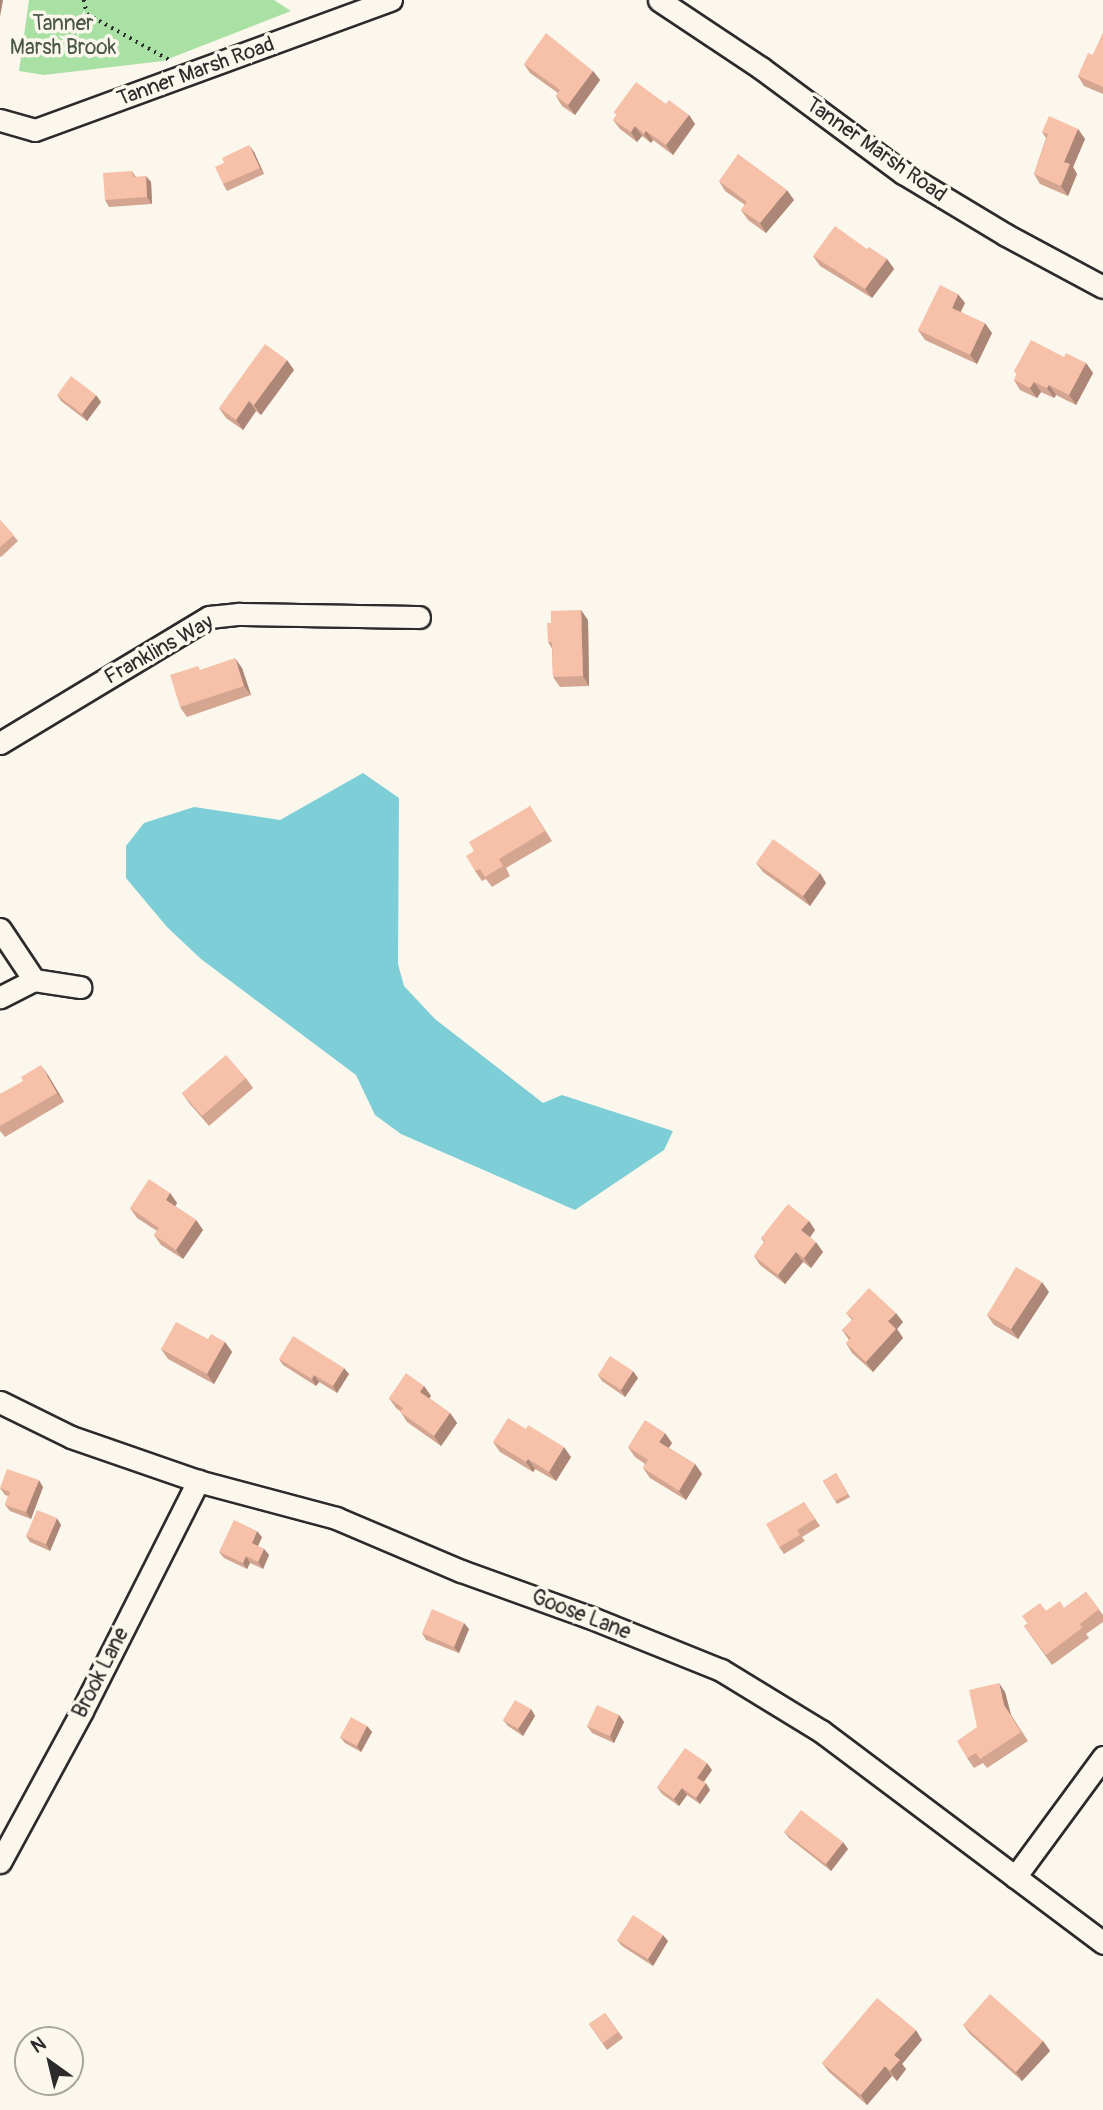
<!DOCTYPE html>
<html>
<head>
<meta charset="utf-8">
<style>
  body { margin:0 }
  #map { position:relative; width:1103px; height:2110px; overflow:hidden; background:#fbf7ec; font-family:Pangolin,sans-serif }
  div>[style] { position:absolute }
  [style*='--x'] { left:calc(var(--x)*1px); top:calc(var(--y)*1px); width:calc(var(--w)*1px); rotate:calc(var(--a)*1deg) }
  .green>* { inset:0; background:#a9e1a5 }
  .water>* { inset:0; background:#7dced6 }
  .path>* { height:3.5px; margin-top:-1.75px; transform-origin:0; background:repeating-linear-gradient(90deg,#2b2b2b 0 2px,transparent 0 7px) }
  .roads { filter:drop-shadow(2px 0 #2b2b2b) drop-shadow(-2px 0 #2b2b2b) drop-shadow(0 2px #2b2b2b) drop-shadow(0 -2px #2b2b2b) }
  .minor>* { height:21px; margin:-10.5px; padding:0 10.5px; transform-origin:10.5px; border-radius:10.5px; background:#fbf7ec }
  .wall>* { inset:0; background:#d4a591 }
  .shaded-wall>* { inset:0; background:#ac8676 }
  .building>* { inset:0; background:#f6c0a9 }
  span { translate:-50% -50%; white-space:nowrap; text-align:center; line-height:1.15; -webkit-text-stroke:7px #fbf7ec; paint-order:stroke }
  .park-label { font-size:21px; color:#4a584a }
  .street-label { font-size:21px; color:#2b2b2b }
  .north { position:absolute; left:14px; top:2026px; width:70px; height:70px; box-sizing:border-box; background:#fbf7ec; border:2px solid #a8a59f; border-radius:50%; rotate:326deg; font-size:19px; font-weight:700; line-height:28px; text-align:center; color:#2b2b2b }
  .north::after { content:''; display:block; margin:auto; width:24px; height:32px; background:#2b2b2b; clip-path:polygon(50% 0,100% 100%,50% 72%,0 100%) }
</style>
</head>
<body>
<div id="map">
  <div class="green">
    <div style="clip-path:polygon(29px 0,274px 0,291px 11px,163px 61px,44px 75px,19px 71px)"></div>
  </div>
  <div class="water">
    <div style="clip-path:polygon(363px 773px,399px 798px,398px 964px,404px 986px,435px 1019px,543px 1103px,562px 1095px,673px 1131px,664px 1150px,575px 1210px,401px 1134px,375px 1115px,356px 1075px,201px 959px,167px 927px,126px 878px,126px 846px,144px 823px,194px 807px,280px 820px)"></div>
  </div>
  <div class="path">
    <div style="--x:84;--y:0;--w:14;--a:78"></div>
    <div style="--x:87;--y:14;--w:96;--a:29.2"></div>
  </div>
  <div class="roads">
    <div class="minor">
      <div style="--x:659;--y:0;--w:123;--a:33.7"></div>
      <div style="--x:761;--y:68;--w:177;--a:36.5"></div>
      <div style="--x:903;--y:173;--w:120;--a:31"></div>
      <div style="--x:1006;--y:235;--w:110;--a:28.2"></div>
      <div style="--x:0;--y:120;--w:36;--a:16"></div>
      <div style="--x:35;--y:130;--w:379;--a:-20.1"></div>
      <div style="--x:0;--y:743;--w:244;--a:-31.1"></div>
      <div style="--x:209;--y:617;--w:30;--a:-6"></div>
      <div style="--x:239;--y:614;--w:180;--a:1"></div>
      <div style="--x:0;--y:929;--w:61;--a:56.3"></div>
      <div style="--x:34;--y:980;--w:38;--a:153"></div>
      <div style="--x:34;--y:980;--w:47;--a:8.7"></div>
      <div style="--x:0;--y:1402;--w:79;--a:26.2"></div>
      <div style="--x:71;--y:1437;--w:134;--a:19.1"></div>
      <div style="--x:198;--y:1481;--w:143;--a:15"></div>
      <div style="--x:336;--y:1518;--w:136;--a:23"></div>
      <div style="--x:461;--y:1571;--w:136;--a:19.8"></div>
      <div style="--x:589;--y:1617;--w:142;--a:21.9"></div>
      <div style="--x:721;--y:1670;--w:117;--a:31.4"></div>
      <div style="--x:821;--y:1731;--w:353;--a:36.9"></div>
      <div style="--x:0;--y:1862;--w:172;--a:-61.5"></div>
      <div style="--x:82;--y:1711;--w:258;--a:-63.2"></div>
      <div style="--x:1015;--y:1877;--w:149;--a:-53.7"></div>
    </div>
  </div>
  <div class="wall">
    <div style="clip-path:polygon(1103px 33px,1103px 94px,1084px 86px,1078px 76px,1093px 55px)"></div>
    <div style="clip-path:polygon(524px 64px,593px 71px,600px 80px,575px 115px,562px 106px,556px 96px,558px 93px,530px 73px)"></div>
    <div style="clip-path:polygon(666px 104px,689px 115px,695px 124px,673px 155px,653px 140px,651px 143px,642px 136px,637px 142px,620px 129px,613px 120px,617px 115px,614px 112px)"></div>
    <div style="clip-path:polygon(1078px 129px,1085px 139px,1073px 167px,1077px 174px,1068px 196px,1040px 184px,1034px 174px,1046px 138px,1042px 132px)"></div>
    <div style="clip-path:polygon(254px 152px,264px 174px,227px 191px,223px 184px)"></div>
    <div style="clip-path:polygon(132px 171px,136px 177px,151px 182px,152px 204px,109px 207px,105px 200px)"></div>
    <div style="clip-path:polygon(719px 181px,794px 200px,766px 233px,748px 220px,741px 210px,745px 205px,725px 191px)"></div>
    <div style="clip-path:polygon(867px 249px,887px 259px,894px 269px,872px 298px,820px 266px,813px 256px)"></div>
    <div style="clip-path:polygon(965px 303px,961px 312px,992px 333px,977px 364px,925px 340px,918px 330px)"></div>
    <div style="clip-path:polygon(1064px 357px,1086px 363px,1093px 373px,1076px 405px,1056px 395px,1054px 398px,1041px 392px,1037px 398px,1020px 390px,1014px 380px,1017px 374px,1014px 371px)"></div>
    <div style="clip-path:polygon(294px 370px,261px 415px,256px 411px,243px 430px,226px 418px,219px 408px)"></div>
    <div style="clip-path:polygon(57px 395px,101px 402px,87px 421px,61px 401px)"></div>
    <div style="clip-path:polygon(0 520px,18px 541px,1px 557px,0 556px)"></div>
    <div style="clip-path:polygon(588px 620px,589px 686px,560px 687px,553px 677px,552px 649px,548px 642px)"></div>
    <div style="clip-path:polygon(242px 668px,251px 695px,187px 717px,180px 707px,201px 670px)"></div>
    <div style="clip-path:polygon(530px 806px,552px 841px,506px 868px,510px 876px,492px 887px,486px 879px,482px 881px,475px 871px,474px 851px)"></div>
    <div style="clip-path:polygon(756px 863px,826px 883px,810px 906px,763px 872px)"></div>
    <div style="clip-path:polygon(48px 1075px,64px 1102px,5px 1137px,0 1131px,0 1094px)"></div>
    <div style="clip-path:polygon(246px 1078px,253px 1088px,209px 1126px,189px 1103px,182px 1093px)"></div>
    <div style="clip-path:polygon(170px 1193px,177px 1203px,175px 1206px,196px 1220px,203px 1230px,183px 1259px,161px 1245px,154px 1235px,157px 1231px,137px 1218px,130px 1208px)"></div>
    <div style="clip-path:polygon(809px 1221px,815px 1230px,810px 1237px,823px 1252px,811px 1268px,803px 1262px,785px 1284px,760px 1265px,754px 1256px,764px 1242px,761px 1238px)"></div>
    <div style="clip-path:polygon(1049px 1292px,1018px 1339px,994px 1325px,987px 1315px)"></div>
    <div style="clip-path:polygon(846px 1313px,903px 1322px,897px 1329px,903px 1338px,873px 1372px,852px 1353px,846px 1343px,849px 1340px,842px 1330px,852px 1320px)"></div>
    <div style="clip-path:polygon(208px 1339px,225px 1342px,232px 1352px,214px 1384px,168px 1359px,161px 1349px)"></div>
    <div style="clip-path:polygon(279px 1359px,349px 1374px,337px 1393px,319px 1382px,316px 1386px,283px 1365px)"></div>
    <div style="clip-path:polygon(598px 1375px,638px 1378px,625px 1397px,602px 1381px)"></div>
    <div style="clip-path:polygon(424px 1386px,431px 1396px,429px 1398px,450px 1413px,457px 1423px,441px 1446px,407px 1422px,400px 1411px,396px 1408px,389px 1398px)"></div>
    <div style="clip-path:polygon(493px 1442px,571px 1457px,556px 1481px,535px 1469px,533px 1472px,500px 1452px)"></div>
    <div style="clip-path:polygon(672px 1443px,669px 1448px,695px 1464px,702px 1474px,686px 1500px,650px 1478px,643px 1468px,645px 1464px,635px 1457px,628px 1447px)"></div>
    <div style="clip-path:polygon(836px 1473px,850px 1497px,837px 1504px,823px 1481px)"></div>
    <div style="clip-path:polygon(43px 1487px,31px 1519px,10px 1511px,5px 1505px,8px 1496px,5px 1495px,0 1488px)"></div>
    <div style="clip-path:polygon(804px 1502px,820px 1526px,802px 1537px,805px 1541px,784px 1554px,779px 1547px)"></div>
    <div style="clip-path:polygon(61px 1525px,50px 1551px,30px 1542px,26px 1536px)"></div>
    <div style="clip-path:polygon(262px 1537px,258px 1546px,264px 1549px,269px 1555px,263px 1569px,250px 1563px,247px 1569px,224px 1558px,219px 1552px)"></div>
    <div style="clip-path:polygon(1086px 1592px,1103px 1615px,1103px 1622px,1086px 1634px,1089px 1638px,1052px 1665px,1024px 1626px,1046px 1611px,1064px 1608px)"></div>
    <div style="clip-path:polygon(469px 1629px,459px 1653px,426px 1640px,422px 1633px)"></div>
    <div style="clip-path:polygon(1005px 1692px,1011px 1715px,1028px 1741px,987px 1768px,983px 1763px,974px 1768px,967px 1758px,977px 1727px)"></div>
    <div style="clip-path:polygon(531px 1709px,535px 1716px,523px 1736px,508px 1726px,503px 1720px)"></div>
    <div style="clip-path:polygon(619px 1715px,624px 1722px,614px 1743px,592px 1733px,587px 1726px)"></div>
    <div style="clip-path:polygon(367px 1726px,372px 1732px,361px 1752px,345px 1743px,340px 1737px)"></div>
    <div style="clip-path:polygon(712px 1770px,704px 1782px,710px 1790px,700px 1804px,687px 1795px,679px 1806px,662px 1794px,657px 1787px)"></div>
    <div style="clip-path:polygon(784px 1832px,848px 1849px,831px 1871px,789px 1838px)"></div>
    <div style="clip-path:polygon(617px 1940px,668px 1941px,653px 1966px,622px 1946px)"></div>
    <div style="clip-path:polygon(605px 2013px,623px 2038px,607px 2050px,589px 2024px)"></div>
    <div style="clip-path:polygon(963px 2025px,1043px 2041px,1050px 2051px,1022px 2081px,970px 2034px)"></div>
    <div style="clip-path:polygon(922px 2040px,902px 2064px,906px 2069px,897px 2081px,892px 2076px,867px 2105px,829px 2072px,822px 2063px)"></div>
  </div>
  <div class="shaded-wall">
    <div style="clip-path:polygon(0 0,3px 0,0 17px)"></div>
    <div style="clip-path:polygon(593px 71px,600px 80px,575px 115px,568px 105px)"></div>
    <div style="clip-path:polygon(689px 115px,695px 124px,673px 155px,666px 145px)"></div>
    <div style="clip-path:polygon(635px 126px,642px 136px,637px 142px,631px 132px)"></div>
    <div style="clip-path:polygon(1078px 129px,1085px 139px,1073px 167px,1077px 174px,1068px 196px,1061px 186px,1064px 162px)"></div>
    <div style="clip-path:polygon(646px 131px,653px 140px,651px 143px,644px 134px)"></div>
    <div style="clip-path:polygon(249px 145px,254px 152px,264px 174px,260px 168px)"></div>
    <div style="clip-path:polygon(146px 176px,151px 182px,152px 204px,147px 197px)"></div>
    <div style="clip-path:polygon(787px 190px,794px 200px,766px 233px,760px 223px)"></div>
    <div style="clip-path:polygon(887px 259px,894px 269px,872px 298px,865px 289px)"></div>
    <div style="clip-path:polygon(958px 294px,965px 303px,958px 317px,952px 308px)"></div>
    <div style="clip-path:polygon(985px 323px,992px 333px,977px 364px,970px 355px)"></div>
    <div style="clip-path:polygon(287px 360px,294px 370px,261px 415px,254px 405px)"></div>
    <div style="clip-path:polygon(1086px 363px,1093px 373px,1076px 405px,1069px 395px)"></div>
    <div style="clip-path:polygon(1034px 382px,1041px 392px,1037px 398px,1030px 388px)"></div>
    <div style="clip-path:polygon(1049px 385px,1056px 395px,1054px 398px,1047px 388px)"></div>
    <div style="clip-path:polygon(96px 395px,101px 402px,87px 421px,82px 414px)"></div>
    <div style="clip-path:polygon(249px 401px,256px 411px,243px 430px,236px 420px)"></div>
    <div style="clip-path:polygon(581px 610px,588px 620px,589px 686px,583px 676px)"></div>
    <div style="clip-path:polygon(235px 658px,242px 668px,251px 695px,244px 686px)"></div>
    <div style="clip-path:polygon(820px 873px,826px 883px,810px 906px,803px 896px)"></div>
    <div style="clip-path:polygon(41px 1065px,48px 1075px,64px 1102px,57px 1093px)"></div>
    <div style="clip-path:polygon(170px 1193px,177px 1203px,173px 1210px,166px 1200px)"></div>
    <div style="clip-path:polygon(196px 1220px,203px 1230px,183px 1259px,176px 1250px)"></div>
    <div style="clip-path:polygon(809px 1221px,815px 1230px,808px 1240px,801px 1230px)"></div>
    <div style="clip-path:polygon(816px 1242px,823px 1252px,811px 1268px,804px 1258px)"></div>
    <div style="clip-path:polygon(796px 1252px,803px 1262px,785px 1284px,778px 1275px)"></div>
    <div style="clip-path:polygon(1042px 1282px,1049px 1292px,1018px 1339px,1011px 1329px)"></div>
    <div style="clip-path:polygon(896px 1313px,903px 1322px,897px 1329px,903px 1338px,873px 1372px,866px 1362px,888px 1321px)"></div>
    <div style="clip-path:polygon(225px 1342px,232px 1352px,214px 1384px,207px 1374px)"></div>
    <div style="clip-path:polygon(344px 1368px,349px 1374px,337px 1393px,333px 1386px)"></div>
    <div style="clip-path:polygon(633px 1371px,638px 1378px,625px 1397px,621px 1390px)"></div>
    <div style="clip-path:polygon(314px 1375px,319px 1382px,316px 1386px,312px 1379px)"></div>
    <div style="clip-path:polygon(424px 1386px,431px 1396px,427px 1401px,420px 1392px)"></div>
    <div style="clip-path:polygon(450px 1413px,457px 1423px,441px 1446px,434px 1436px)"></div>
    <div style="clip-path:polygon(665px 1433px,672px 1443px,666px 1451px,659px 1442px)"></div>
    <div style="clip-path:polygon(564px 1447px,571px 1457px,556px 1481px,549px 1472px)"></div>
    <div style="clip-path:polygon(528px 1459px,535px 1469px,533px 1472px,526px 1462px)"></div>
    <div style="clip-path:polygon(695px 1464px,702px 1474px,686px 1500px,679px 1491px)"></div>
    <div style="clip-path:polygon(39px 1480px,43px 1487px,31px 1519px,26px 1512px)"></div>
    <div style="clip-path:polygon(57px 1518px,61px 1525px,50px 1551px,46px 1544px)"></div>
    <div style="clip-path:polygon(257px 1531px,262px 1537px,256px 1550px,252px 1543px)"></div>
    <div style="clip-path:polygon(264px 1549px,269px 1555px,263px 1569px,258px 1562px)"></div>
    <div style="clip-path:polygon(246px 1556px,250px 1563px,247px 1569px,243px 1563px)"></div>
    <div style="clip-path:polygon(464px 1623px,469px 1629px,459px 1653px,454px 1647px)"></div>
    <div style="clip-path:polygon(999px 1683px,1005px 1692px,1011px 1715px,1028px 1741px,1004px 1705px)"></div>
    <div style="clip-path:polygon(531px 1709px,535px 1716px,523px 1736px,518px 1729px)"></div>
    <div style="clip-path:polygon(619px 1715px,624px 1722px,614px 1743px,610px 1736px)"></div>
    <div style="clip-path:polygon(367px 1726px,372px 1732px,361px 1752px,357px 1746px)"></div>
    <div style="clip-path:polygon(707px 1763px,712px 1770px,702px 1784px,697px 1778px)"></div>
    <div style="clip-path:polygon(706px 1783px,710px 1790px,700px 1804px,696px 1798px)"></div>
    <div style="clip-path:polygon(682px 1788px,687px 1795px,679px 1806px,674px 1799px)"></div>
    <div style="clip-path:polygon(843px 1842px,848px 1849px,831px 1871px,826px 1864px)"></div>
    <div style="clip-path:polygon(663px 1935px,668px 1941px,653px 1966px,648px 1959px)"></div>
    <div style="clip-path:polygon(916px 2030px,922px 2040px,902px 2064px,906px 2069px,897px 2081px,890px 2071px,894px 2055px)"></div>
    <div style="clip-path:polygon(1043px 2041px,1050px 2051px,1022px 2081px,1016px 2072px)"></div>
    <div style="clip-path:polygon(885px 2066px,892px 2076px,867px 2105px,861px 2095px)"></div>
  </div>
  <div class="building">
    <div style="clip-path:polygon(546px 33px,593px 71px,568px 105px,556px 96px,560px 90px,524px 64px)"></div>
    <div style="clip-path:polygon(1103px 33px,1103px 87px,1078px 76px,1088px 53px,1093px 55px)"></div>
    <div style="clip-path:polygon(636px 82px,666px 104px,669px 100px,689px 115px,666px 145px,646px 131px,644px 134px,635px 126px,631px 132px,613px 120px,617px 114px,614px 112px)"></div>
    <div style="clip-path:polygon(1049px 116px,1078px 129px,1064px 162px,1070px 164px,1061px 186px,1034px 174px,1048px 134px,1042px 132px)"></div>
    <div style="clip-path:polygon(249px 145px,260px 168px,223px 184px,215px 167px,224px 163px,222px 158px)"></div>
    <div style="clip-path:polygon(738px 154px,787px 190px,760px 223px,741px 210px,747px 202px,719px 181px)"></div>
    <div style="clip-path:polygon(132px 171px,133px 177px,146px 176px,147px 197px,105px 200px,103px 173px)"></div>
    <div style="clip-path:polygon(835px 226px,867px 249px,869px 247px,887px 259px,865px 289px,813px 256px)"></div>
    <div style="clip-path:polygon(940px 285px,958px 294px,952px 308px,985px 323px,970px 355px,918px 330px)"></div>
    <div style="clip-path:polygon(1031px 340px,1064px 357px,1066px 353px,1086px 363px,1069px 395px,1049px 385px,1047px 388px,1034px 382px,1030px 388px,1014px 380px,1017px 373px,1014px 371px)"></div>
    <div style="clip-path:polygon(265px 344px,287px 360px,254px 405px,249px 401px,236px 420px,219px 408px)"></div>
    <div style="clip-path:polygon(71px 376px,96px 395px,82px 414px,57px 395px)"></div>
    <div style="clip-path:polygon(0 520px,14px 535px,0 547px)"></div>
    <div style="clip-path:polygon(581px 610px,583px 676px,553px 677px,552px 642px,548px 642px,547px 623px,551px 623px,551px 611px)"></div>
    <div style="clip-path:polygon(235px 658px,244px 686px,180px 707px,170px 675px,198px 666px,200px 670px)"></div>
    <div style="clip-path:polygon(530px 806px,545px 831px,499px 859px,503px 866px,485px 877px,480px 869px,475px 871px,466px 856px,474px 851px,469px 842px)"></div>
    <div style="clip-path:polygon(773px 839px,820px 873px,803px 896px,756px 863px)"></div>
    <div style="clip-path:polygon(226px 1055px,246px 1078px,202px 1116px,182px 1093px)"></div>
    <div style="clip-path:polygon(41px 1065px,57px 1093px,0 1126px,0 1094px,23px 1081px,21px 1077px)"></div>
    <div style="clip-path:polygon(149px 1179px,170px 1193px,166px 1200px,196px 1220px,176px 1250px,154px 1235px,159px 1228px,130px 1208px)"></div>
    <div style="clip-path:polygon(788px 1204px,809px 1221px,801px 1230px,816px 1242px,804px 1258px,796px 1252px,778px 1275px,754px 1256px,765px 1241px,761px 1238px)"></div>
    <div style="clip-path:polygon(1016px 1267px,1042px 1282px,1011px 1329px,987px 1315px)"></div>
    <div style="clip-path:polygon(869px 1288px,896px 1313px,888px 1321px,896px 1329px,866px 1362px,846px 1343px,851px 1338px,842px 1330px,853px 1319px,846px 1313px)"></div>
    <div style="clip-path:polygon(176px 1322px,208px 1339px,211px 1334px,225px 1342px,207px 1374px,161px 1349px)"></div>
    <div style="clip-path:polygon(293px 1336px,344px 1368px,333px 1386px,314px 1375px,312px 1379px,279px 1359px)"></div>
    <div style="clip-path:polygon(610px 1356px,633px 1371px,621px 1390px,598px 1375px)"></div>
    <div style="clip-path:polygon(406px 1373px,424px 1386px,420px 1392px,450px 1413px,434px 1436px,400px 1412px,403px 1408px,389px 1398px)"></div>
    <div style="clip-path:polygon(508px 1418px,526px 1429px,528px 1425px,564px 1447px,549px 1472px,528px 1459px,526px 1462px,493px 1442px)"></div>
    <div style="clip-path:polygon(645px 1420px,665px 1433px,659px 1442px,695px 1464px,679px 1491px,643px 1468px,648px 1460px,628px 1447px)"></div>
    <div style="clip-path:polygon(7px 1469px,39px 1480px,26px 1512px,5px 1505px,10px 1492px,0 1488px)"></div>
    <div style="clip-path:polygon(836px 1473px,848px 1494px,835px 1501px,823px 1481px)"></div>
    <div style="clip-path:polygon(804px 1502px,815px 1519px,797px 1530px,800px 1535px,779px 1547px,766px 1524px)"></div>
    <div style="clip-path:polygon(37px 1510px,57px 1518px,46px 1544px,26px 1536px)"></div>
    <div style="clip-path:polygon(234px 1520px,257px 1531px,252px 1543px,264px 1549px,258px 1562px,246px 1556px,243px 1563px,219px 1552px)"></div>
    <div style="clip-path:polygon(1086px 1592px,1099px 1609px,1080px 1624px,1082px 1628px,1046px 1655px,1024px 1626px,1028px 1624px,1022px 1616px,1040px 1603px,1046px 1611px,1060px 1601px,1064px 1608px)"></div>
    <div style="clip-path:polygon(432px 1609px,464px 1623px,454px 1647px,422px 1633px)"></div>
    <div style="clip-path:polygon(999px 1683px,1004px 1705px,1021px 1732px,980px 1759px,976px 1753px,967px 1758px,957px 1741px,977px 1727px,969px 1690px)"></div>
    <div style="clip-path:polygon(515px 1700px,531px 1709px,518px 1729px,503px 1720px)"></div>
    <div style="clip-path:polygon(597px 1705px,619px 1715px,610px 1736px,587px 1726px)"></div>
    <div style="clip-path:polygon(351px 1717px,367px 1726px,357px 1746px,340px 1737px)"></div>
    <div style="clip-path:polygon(685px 1748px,707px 1763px,697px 1778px,706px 1783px,696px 1798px,682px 1788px,674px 1799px,657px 1787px)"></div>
    <div style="clip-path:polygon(801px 1810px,843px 1842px,826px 1864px,784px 1832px)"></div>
    <div style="clip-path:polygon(633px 1915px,663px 1935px,648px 1959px,617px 1940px)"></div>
    <div style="clip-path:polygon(990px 1994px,1043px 2041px,1016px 2072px,963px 2025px)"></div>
    <div style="clip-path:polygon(877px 1998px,916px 2030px,894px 2055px,900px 2060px,890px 2071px,885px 2066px,861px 2095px,822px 2063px)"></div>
    <div style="clip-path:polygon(605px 2013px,618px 2032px,603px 2043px,589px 2024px)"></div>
  </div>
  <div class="park-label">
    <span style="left:63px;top:36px">Tanner<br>Marsh Brook</span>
  </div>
  <div class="street-label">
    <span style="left:196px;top:72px;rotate:-20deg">Tanner Marsh Road</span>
    <span style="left:876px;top:150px;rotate:35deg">Tanner Marsh Road</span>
    <span style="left:159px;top:650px;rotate:-29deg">Franklins Way</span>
    <span style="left:581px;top:1615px;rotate:21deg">Goose Lane</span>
    <span style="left:101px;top:1673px;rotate:-63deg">Brook Lane</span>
  </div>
  <div class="north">N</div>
</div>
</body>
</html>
